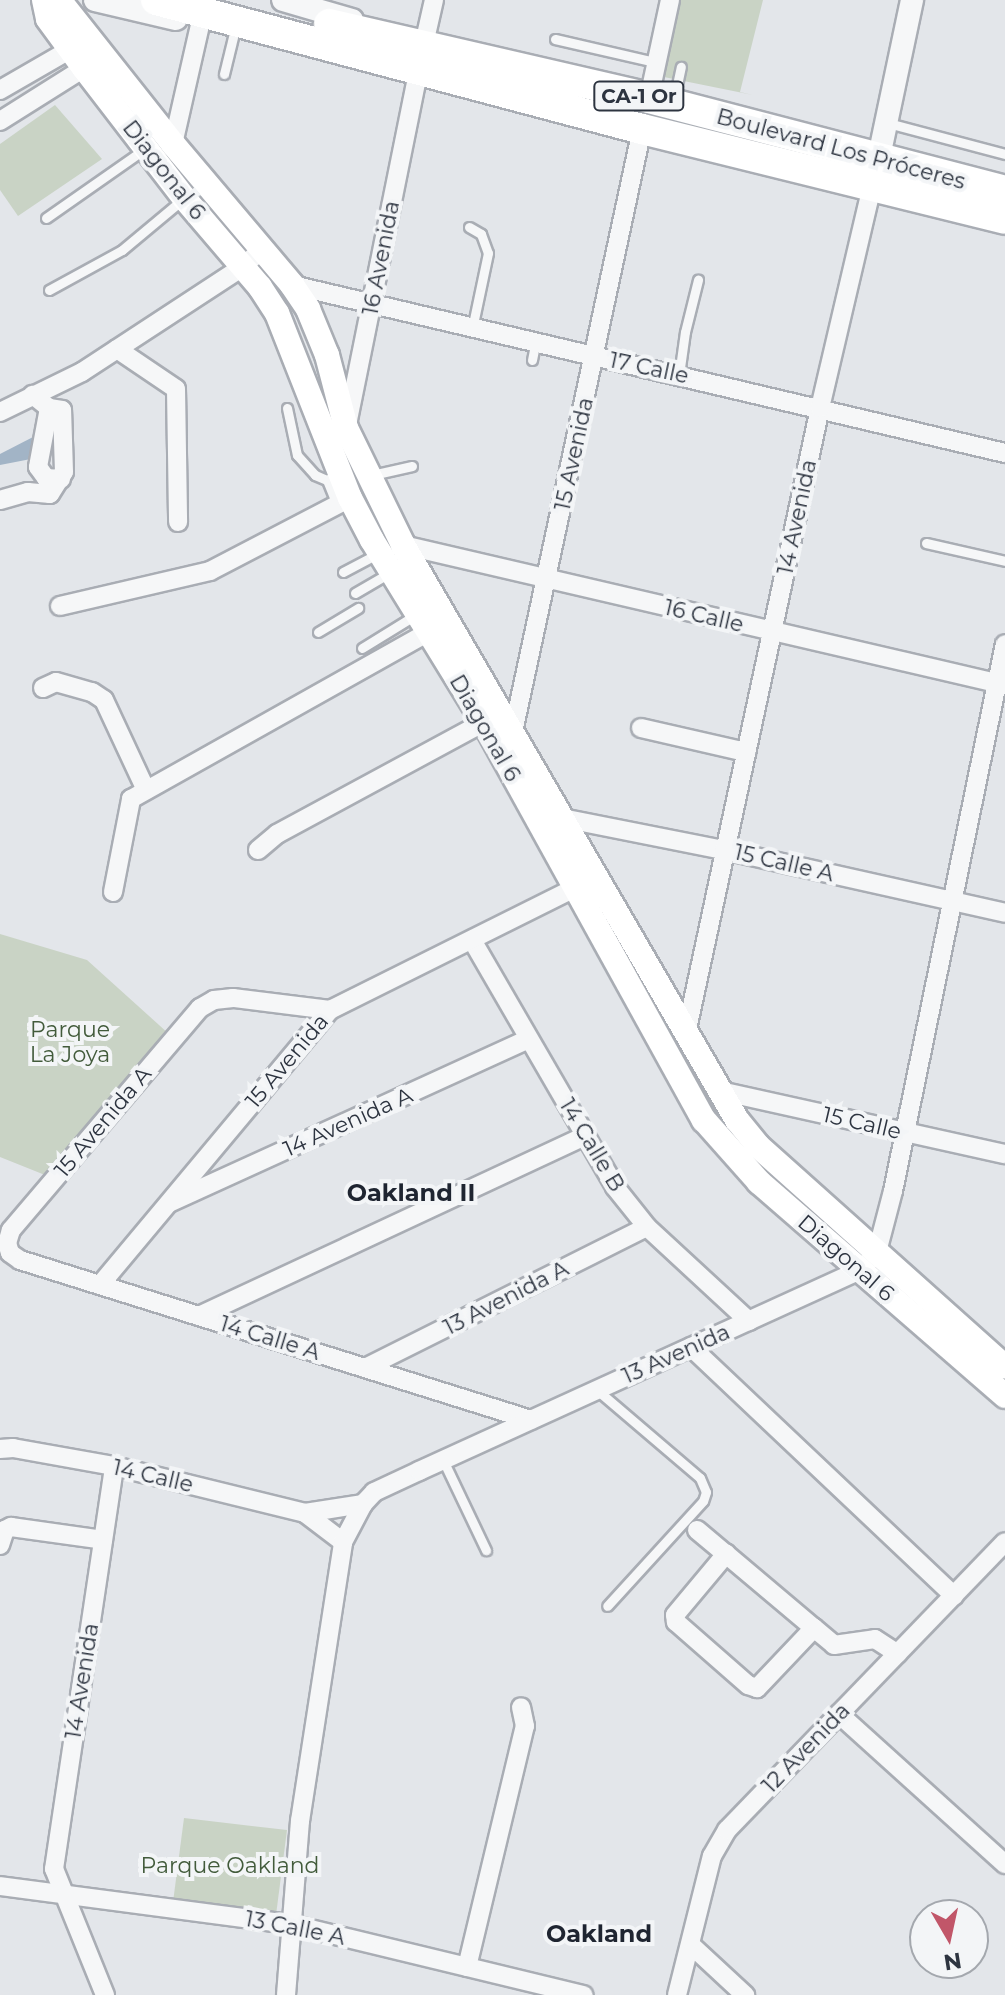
<!DOCTYPE html>
<html>
<head>
<meta charset="utf-8">
<style>
  body { margin:0 }
  #map { position:relative; width:1005px; height:1995px; overflow:hidden; background:#e3e6ea; font-family:Montserrat,sans-serif }
  div>[style] { position:absolute }
  [style*='--x'] { left:calc(var(--x)*1px); top:calc(var(--y)*1px); width:calc(var(--w)*1px); rotate:calc(var(--a)*1deg) }
  .green>* { inset:0; background:#c9d3c5 }
  .water>* { inset:0; background:#a2b4c6 }
  .roads { filter:drop-shadow(2px 0 #a9adb4) drop-shadow(-2px 0 #a9adb4) drop-shadow(0 2px #a9adb4) drop-shadow(0 -2px #a9adb4) }
  .service>* { height:9px; margin:-4.5px; padding:0 4.5px; transform-origin:4.5px; border-radius:4.5px; background:#f6f7f8 }
  .minor>* { height:18px; margin:-9px; padding:0 9px; transform-origin:9px; border-radius:9px; background:#f6f7f8 }
  .tertiary>* { height:22px; margin:-11px; padding:0 11px; transform-origin:11px; border-radius:11px; background:#f6f7f8 }
  .secondary>* { height:24px; margin:-12px; padding:0 12px; transform-origin:12px; border-radius:12px; background:#fff }
  .trunk>* { height:30px; margin:-15px; padding:0 15px; transform-origin:15px; border-radius:15px; background:#fff }
  span { translate:-50% -50%; white-space:nowrap; text-align:center; line-height:1.15; -webkit-text-stroke:8px #f3f5f7; paint-order:stroke }
  .shield-label span { padding:2px 6px; background:#f3f5f7; border:2px solid; border-radius:6px; -webkit-text-stroke-width:0 }
  .shield-label { font-size:20px; color:#2d3440; font-weight:700 }
  .street-label { font-size:22px; color:#2d3440 }
  .park-label { font-size:22px; color:#425b3b }
  .neighbourhood-label { font-size:24px; color:#1f2531; font-weight:700 }
  .north { position:absolute; left:909px; top:1899px; width:80px; height:80px; box-sizing:border-box; background:#f3f5f7; border:2px solid #a4a8ae; border-radius:50%; rotate:171deg; font-size:22px; font-weight:700; line-height:32px; text-align:center; color:#2d3440 }
  .north::after { content:''; display:block; margin:auto; width:28px; height:36px; background:#c15669; clip-path:polygon(50% 0,100% 100%,50% 72%,0 100%) }
</style>
</head>
<body>
<div id="map">
  <div class="green">
    <div style="clip-path:polygon(670px 0,763px 0,740px 92px,753px 95px,654px 75px)"></div>
    <div style="clip-path:polygon(55px 105px,102px 159px,18px 216px,0 190px,0 144px)"></div>
    <div style="clip-path:polygon(0 934px,87px 960px,169px 1034px,50px 1177px,0 1157px)"></div>
    <div style="clip-path:polygon(184px 1818px,287px 1830px,276px 1915px,173px 1902px)"></div>
  </div>
  <div class="water">
    <div style="clip-path:polygon(35px 436px,36px 458px,0 465px,0 454px)"></div>
  </div>
  <div class="roads">
    <div class="service">
      <div style="--x:555;--y:39;--w:103;--a:13"></div>
      <div style="--x:224;--y:74;--w:42;--a:-76.3"></div>
      <div style="--x:674;--y:99;--w:33;--a:-78"></div>
      <div style="--x:888;--y:123;--w:121;--a:14.8"></div>
      <div style="--x:46;--y:218;--w:118;--a:-35"></div>
      <div style="--x:469;--y:227;--w:14;--a:30"></div>
      <div style="--x:481;--y:234;--w:20;--a:70"></div>
      <div style="--x:488;--y:253;--w:78;--a:101.9"></div>
      <div style="--x:49;--y:290;--w:83;--a:-28.7"></div>
      <div style="--x:122;--y:250;--w:78;--a:-39.8"></div>
      <div style="--x:532;--y:360;--w:16;--a:-79"></div>
      <div style="--x:679;--y:375;--w:43;--a:-82.1"></div>
      <div style="--x:685;--y:332;--w:54;--a:-76"></div>
      <div style="--x:287;--y:408;--w:48;--a:78"></div>
      <div style="--x:297;--y:455;--w:27;--a:48"></div>
      <div style="--x:315;--y:475;--w:13;--a:23"></div>
      <div style="--x:327;--y:480;--w:13;--a:-29"></div>
      <div style="--x:372;--y:475;--w:41;--a:-12.7"></div>
      <div style="--x:327;--y:480;--w:27;--a:68"></div>
      <div style="--x:926;--y:543;--w:81;--a:12.8"></div>
      <div style="--x:343;--y:572;--w:41;--a:-27.8"></div>
      <div style="--x:355;--y:593;--w:42;--a:-30.3"></div>
      <div style="--x:318;--y:632;--w:47;--a:-31"></div>
      <div style="--x:362;--y:648;--w:65;--a:-31.7"></div>
      <div style="--x:597;--y:1390;--w:135;--a:40.5"></div>
      <div style="--x:700;--y:1478;--w:15;--a:67"></div>
      <div style="--x:706;--y:1492;--w:9;--a:108"></div>
      <div style="--x:703;--y:1501;--w:142;--a:132.4"></div>
      <div style="--x:443;--y:1460;--w:100;--a:64.5"></div>
    </div>
    <div class="minor">
      <div style="--x:424;--y:44;--w:45;--a:-77.2"></div>
      <div style="--x:0;--y:90;--w:82;--a:-30"></div>
      <div style="--x:649;--y:98;--w:100;--a:-77.9"></div>
      <div style="--x:0;--y:121;--w:99;--a:-32.2"></div>
      <div style="--x:173;--y:144;--w:122;--a:-77.2"></div>
      <div style="--x:292;--y:285;--w:733;--a:13.26"></div>
      <div style="--x:117;--y:349;--w:71;--a:34.1"></div>
      <div style="--x:176;--y:389;--w:133;--a:89.1"></div>
      <div style="--x:49;--y:408;--w:60;--a:100.6"></div>
      <div style="--x:38;--y:467;--w:14;--a:54"></div>
      <div style="--x:46;--y:478;--w:15;--a:4"></div>
      <div style="--x:0;--y:412;--w:91;--a:-26"></div>
      <div style="--x:82;--y:372;--w:186;--a:-33.2"></div>
      <div style="--x:238;--y:270;--w:31;--a:-40"></div>
      <div style="--x:347;--y:425;--w:365;--a:-78.6"></div>
      <div style="--x:0;--y:500;--w:29;--a:-16"></div>
      <div style="--x:28;--y:492;--w:22;--a:5"></div>
      <div style="--x:50;--y:494;--w:26;--a:-58"></div>
      <div style="--x:64;--y:472;--w:62;--a:-91.8"></div>
      <div style="--x:62;--y:410;--w:13;--a:-171"></div>
      <div style="--x:49;--y:408;--w:21;--a:-141"></div>
      <div style="--x:403;--y:545;--w:618;--a:13.09"></div>
      <div style="--x:60;--y:606;--w:154;--a:-13.1"></div>
      <div style="--x:210;--y:571;--w:158;--a:-27.5"></div>
      <div style="--x:43;--y:688;--w:14;--a:-25"></div>
      <div style="--x:56;--y:682;--w:37;--a:16"></div>
      <div style="--x:92;--y:692;--w:14;--a:34"></div>
      <div style="--x:104;--y:700;--w:99;--a:65"></div>
      <div style="--x:641;--y:728;--w:108;--a:12.9"></div>
      <div style="--x:513;--y:732;--w:617;--a:-77.92"></div>
      <div style="--x:562;--y:818;--w:165;--a:11.2"></div>
      <div style="--x:724;--y:850;--w:288;--a:12.6"></div>
      <div style="--x:258;--y:850;--w:25;--a:-40"></div>
      <div style="--x:277;--y:834;--w:235;--a:-28.4"></div>
      <div style="--x:113;--y:892;--w:95;--a:-79"></div>
      <div style="--x:131;--y:799;--w:342;--a:-29.3"></div>
      <div style="--x:472;--y:940;--w:285;--a:59.9"></div>
      <div style="--x:615;--y:1187;--w:51;--a:51.3"></div>
      <div style="--x:647;--y:1227;--w:139;--a:42.7"></div>
      <div style="--x:330;--y:1010;--w:98;--a:-172.9"></div>
      <div style="--x:233;--y:998;--w:19;--a:174"></div>
      <div style="--x:214;--y:1000;--w:16;--a:150"></div>
      <div style="--x:200;--y:1008;--w:292;--a:130.4"></div>
      <div style="--x:11;--y:1230;--w:14;--a:107"></div>
      <div style="--x:7;--y:1243;--w:10;--a:73"></div>
      <div style="--x:10;--y:1253;--w:12;--a:35"></div>
      <div style="--x:20;--y:1260;--w:535;--a:17.39"></div>
      <div style="--x:686;--y:1034;--w:640;--a:-77.92"></div>
      <div style="--x:820;--y:408;--w:227;--a:-76.8"></div>
      <div style="--x:720;--y:1091;--w:292;--a:12.5"></div>
      <div style="--x:171;--y:1202;--w:393;--a:-24.5"></div>
      <div style="--x:100;--y:1285;--w:359;--a:-50.1"></div>
      <div style="--x:330;--y:1010;--w:274;--a:-26.5"></div>
      <div style="--x:199;--y:1316;--w:426;--a:-25"></div>
      <div style="--x:691;--y:1347;--w:362;--a:43.4"></div>
      <div style="--x:365;--y:1368;--w:315;--a:-26.6"></div>
      <div style="--x:0;--y:1449;--w:13;--a:-4"></div>
      <div style="--x:13;--y:1448;--w:103;--a:10.1"></div>
      <div style="--x:114;--y:1466;--w:197;--a:13.8"></div>
      <div style="--x:305;--y:1513;--w:59;--a:-8.8"></div>
      <div style="--x:305;--y:1513;--w:48;--a:37.3"></div>
      <div style="--x:697;--y:1530;--w:38;--a:40"></div>
      <div style="--x:0;--y:1545;--w:16;--a:-72"></div>
      <div style="--x:5;--y:1530;--w:7;--a:-27"></div>
      <div style="--x:11;--y:1527;--w:93;--a:8"></div>
      <div style="--x:814;--y:1628;--w:83;--a:133.5"></div>
      <div style="--x:757;--y:1688;--w:9;--a:-162"></div>
      <div style="--x:748;--y:1685;--w:96;--a:-138.8"></div>
      <div style="--x:676;--y:1622;--w:7;--a:-98"></div>
      <div style="--x:675;--y:1615;--w:80;--a:-50.1"></div>
      <div style="--x:726;--y:1554;--w:115;--a:40.1"></div>
      <div style="--x:814;--y:1628;--w:26;--a:40"></div>
      <div style="--x:834;--y:1645;--w:41;--a:-8.3"></div>
      <div style="--x:875;--y:1639;--w:27;--a:33"></div>
      <div style="--x:839;--y:1714;--w:224;--a:42.1"></div>
      <div style="--x:0;--y:1886;--w:292;--a:7.5"></div>
      <div style="--x:290;--y:1924;--w:302;--a:13.6"></div>
      <div style="--x:691;--y:1945;--w:74;--a:42.8"></div>
      <div style="--x:467;--y:1967;--w:248;--a:-76.5"></div>
      <div style="--x:525;--y:1726;--w:19;--a:-102"></div>
      <div style="--x:105;--y:1995;--w:136;--a:-112"></div>
      <div style="--x:54;--y:1869;--w:407;--a:-81.5"></div>
      <div style="--x:286;--y:1995;--w:175;--a:-85.4"></div>
      <div style="--x:300;--y:1821;--w:282;--a:-81.2"></div>
      <div style="--x:343;--y:1542;--w:43;--a:-62.2"></div>
      <div style="--x:363;--y:1504;--w:16;--a:-47"></div>
      <div style="--x:374;--y:1492;--w:50;--a:-25"></div>
      <div style="--x:419;--y:1471;--w:486;--a:-24.5"></div>
      <div style="--x:861;--y:1270;--w:24;--a:-48"></div>
      <div style="--x:877;--y:1252;--w:63;--a:-75.3"></div>
      <div style="--x:893;--y:1191;--w:558;--a:-78.43"></div>
      <div style="--x:677;--y:1995;--w:143;--a:-75.9"></div>
      <div style="--x:712;--y:1856;--w:30;--a:-60"></div>
      <div style="--x:727;--y:1830;--w:400;--a:-46"></div>
    </div>
    <div class="tertiary">
      <div style="--x:95;--y:0;--w:83;--a:13.2"></div>
      <div style="--x:283;--y:0;--w:72;--a:16.2"></div>
      <div style="--x:876;--y:171;--w:175;--a:-78.1"></div>
    </div>
    <div class="secondary">
      <div style="--x:44;--y:0;--w:19;--a:78"></div>
      <div style="--x:48;--y:19;--w:61;--a:53.7"></div>
      <div style="--x:84;--y:68;--w:164;--a:52.4"></div>
      <div style="--x:184;--y:198;--w:117;--a:49.5"></div>
      <div style="--x:260;--y:287;--w:31;--a:57"></div>
      <div style="--x:277;--y:313;--w:199;--a:68.5"></div>
      <div style="--x:350;--y:498;--w:47;--a:62.4"></div>
      <div style="--x:372;--y:540;--w:214;--a:58.4"></div>
      <div style="--x:484;--y:722;--w:455;--a:61.1"></div>
      <div style="--x:704;--y:1120;--w:83;--a:48.4"></div>
      <div style="--x:759;--y:1182;--w:326;--a:41"></div>
      <div style="--x:59;--y:0;--w:184;--a:51.6"></div>
      <div style="--x:173;--y:144;--w:185;--a:49.8"></div>
      <div style="--x:292;--y:285;--w:29;--a:56"></div>
      <div style="--x:308;--y:309;--w:50;--a:67.6"></div>
      <div style="--x:327;--y:355;--w:75;--a:75.4"></div>
      <div style="--x:346;--y:428;--w:130;--a:64"></div>
      <div style="--x:403;--y:545;--w:665;--a:59.85"></div>
      <div style="--x:737;--y:1120;--w:33;--a:51"></div>
      <div style="--x:758;--y:1146;--w:331;--a:41.8"></div>
    </div>
    <div class="trunk">
      <div style="--x:156;--y:0;--w:503;--a:14.87"></div>
      <div style="--x:642;--y:129;--w:374;--a:13.9"></div>
      <div style="--x:329;--y:24;--w:328;--a:13"></div>
      <div style="--x:649;--y:98;--w:368;--a:14.6"></div>
    </div>
  </div>
  <div class="shield-label">
    <span style="left:639px;top:96px">CA-1 Or</span>
  </div>
  <div class="street-label">
    <span style="left:841px;top:149px;rotate:15deg">Boulevard Los Próceres</span>
    <span style="left:164px;top:170px;rotate:52deg">Diagonal 6</span>
    <span style="left:381px;top:258px;rotate:-79deg">16 Avenida</span>
    <span style="left:649px;top:368px;rotate:12deg">17 Calle</span>
    <span style="left:574px;top:454px;rotate:-78deg">15 Avenida</span>
    <span style="left:797px;top:517px;rotate:-78deg">14 Avenida</span>
    <span style="left:704px;top:616px;rotate:13deg">16 Calle</span>
    <span style="left:485px;top:728px;rotate:60deg">Diagonal 6</span>
    <span style="left:784px;top:863px;rotate:13deg">15 Calle A</span>
    <span style="left:287px;top:1061px;rotate:-50deg">15 Avenida</span>
    <span style="left:103px;top:1122px;rotate:-50deg">15 Avenida A</span>
    <span style="left:348px;top:1122px;rotate:-24deg">14 Avenida A</span>
    <span style="left:862px;top:1123px;rotate:13deg">15 Calle</span>
    <span style="left:592px;top:1145px;rotate:59deg">14 Calle B</span>
    <span style="left:846px;top:1258px;rotate:41deg">Diagonal 6</span>
    <span style="left:506px;top:1298px;rotate:-27deg">13 Avenida A</span>
    <span style="left:270px;top:1338px;rotate:17deg">14 Calle A</span>
    <span style="left:676px;top:1354px;rotate:-24deg">13 Avenida</span>
    <span style="left:153px;top:1476px;rotate:13deg">14 Calle</span>
    <span style="left:82px;top:1681px;rotate:-81deg">14 Avenida</span>
    <span style="left:806px;top:1748px;rotate:-46deg">12 Avenida</span>
    <span style="left:295px;top:1928px;rotate:11deg">13 Calle A</span>
  </div>
  <div class="park-label">
    <span style="left:70px;top:1042px">Parque<br>La Joya</span>
    <span style="left:230px;top:1866px">Parque Oakland</span>
  </div>
  <div class="neighbourhood-label">
    <span style="left:411px;top:1193px">Oakland II</span>
    <span style="left:599px;top:1934px">Oakland</span>
  </div>
  <div class="north">N</div>
</div>
</body>
</html>
